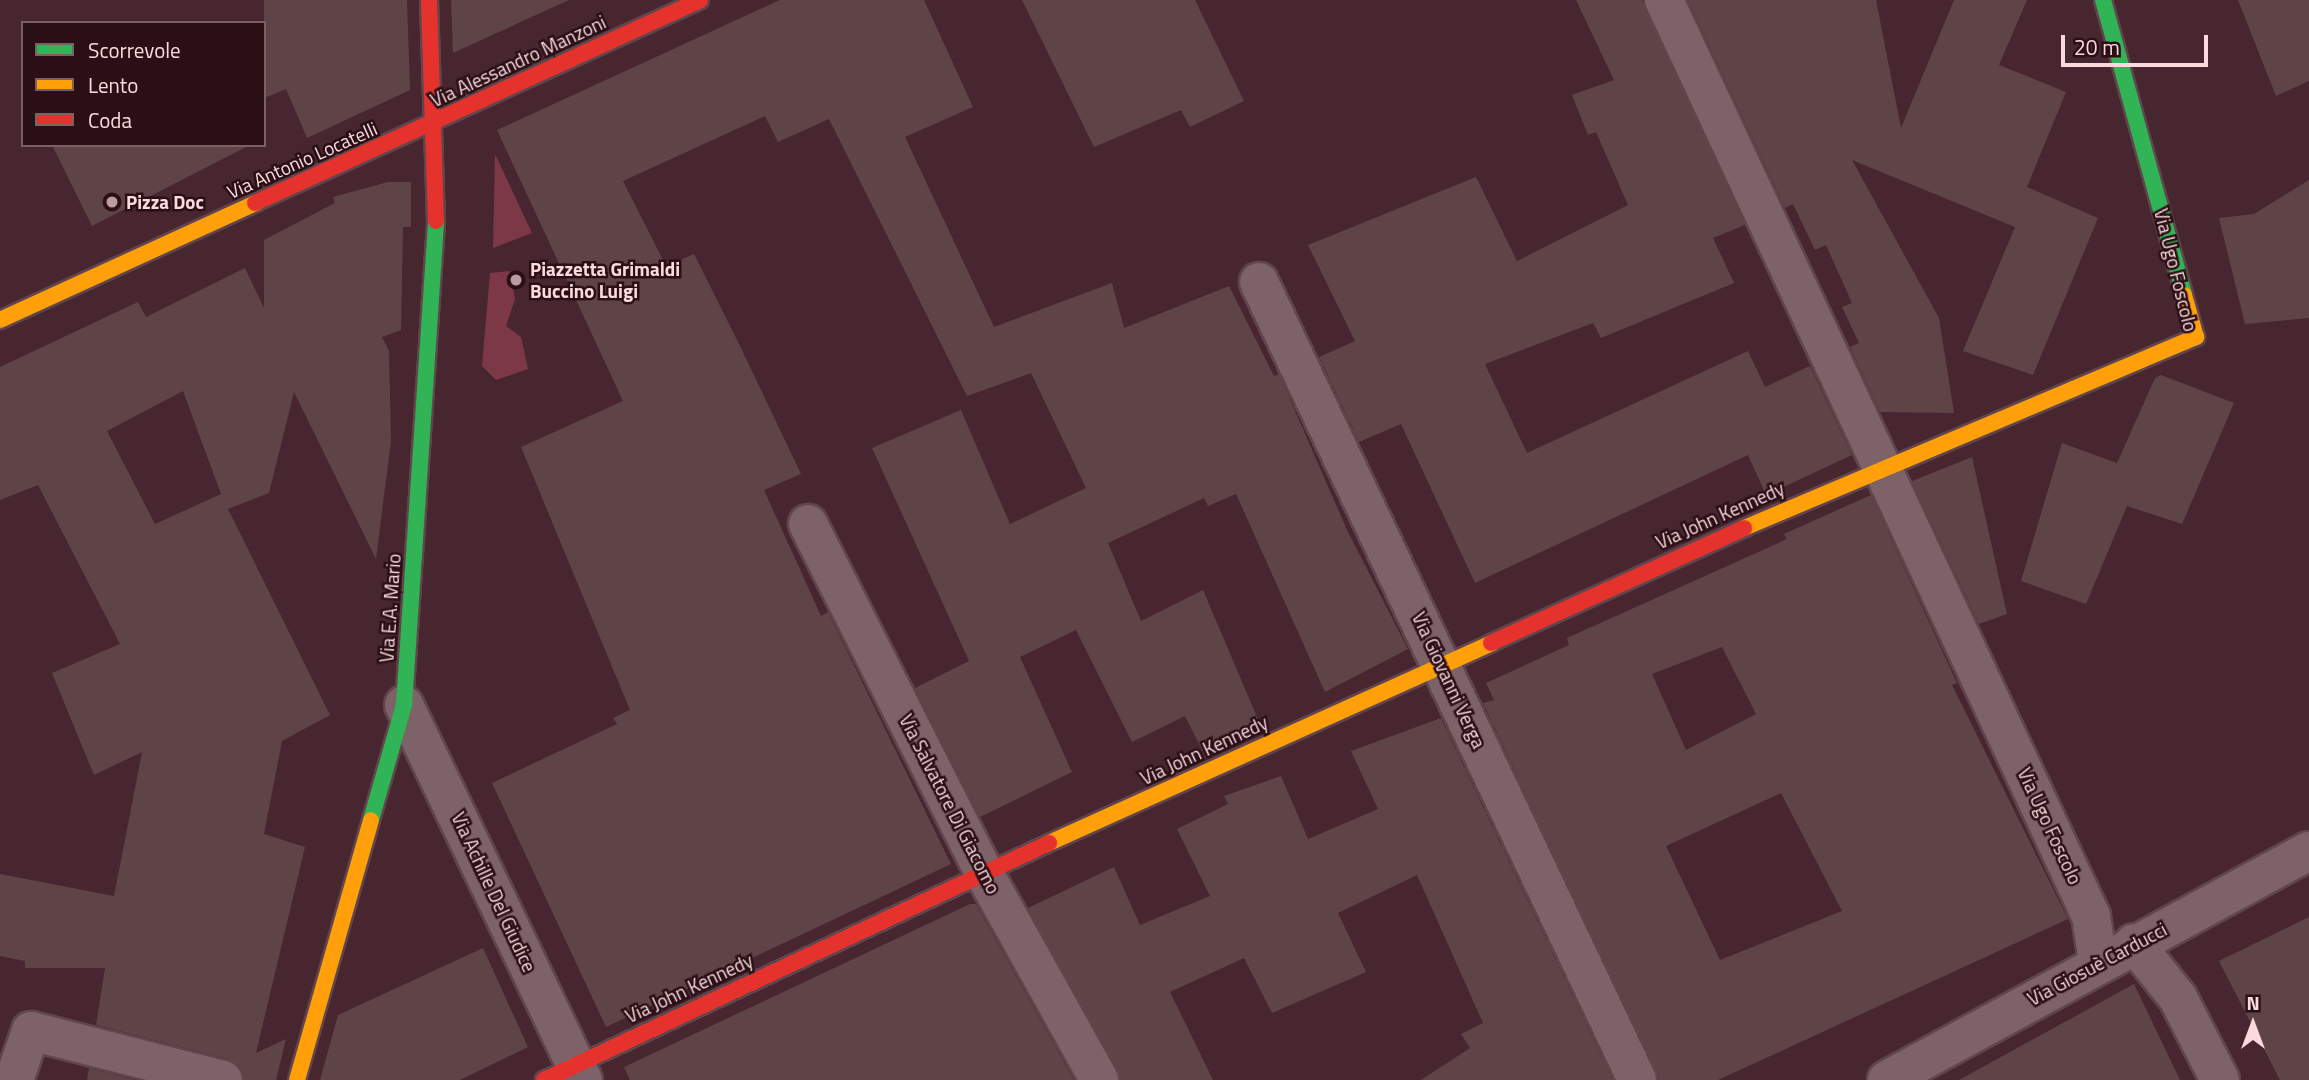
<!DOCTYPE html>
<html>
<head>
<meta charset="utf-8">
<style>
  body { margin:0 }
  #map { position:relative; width:2309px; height:1080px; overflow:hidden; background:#47262f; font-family:"Titillium Web",sans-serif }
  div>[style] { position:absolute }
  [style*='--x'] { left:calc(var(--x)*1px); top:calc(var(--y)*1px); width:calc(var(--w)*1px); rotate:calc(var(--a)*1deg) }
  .green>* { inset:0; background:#7d3848 }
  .building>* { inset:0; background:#5f4447 }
  .roads { filter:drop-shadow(2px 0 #60454c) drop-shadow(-2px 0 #60454c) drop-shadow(0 2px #60454c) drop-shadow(0 -2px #60454c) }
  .street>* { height:38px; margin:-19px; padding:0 19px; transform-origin:19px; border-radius:19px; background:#7d6267 }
  .fast>* { height:16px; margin:-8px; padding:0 8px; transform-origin:8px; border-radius:8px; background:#30b455 }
  .slow>* { height:16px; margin:-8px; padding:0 8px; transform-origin:8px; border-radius:8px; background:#ff9f0a }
  .jam>* { height:16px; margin:-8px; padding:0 8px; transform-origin:8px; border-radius:8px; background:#e5322d }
  .dots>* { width:19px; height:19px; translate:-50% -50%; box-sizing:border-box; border:4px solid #2a0f15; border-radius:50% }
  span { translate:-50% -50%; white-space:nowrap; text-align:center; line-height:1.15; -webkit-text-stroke:5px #2a0f15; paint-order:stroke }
  .street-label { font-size:19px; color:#fadadf }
  .poi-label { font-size:19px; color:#fadadf; font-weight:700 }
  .left { translate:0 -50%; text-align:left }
  .legend { position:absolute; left:21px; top:21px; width:245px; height:126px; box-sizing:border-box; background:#2a0f15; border:2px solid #7d6066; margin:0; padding:9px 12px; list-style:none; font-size:21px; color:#fadadf }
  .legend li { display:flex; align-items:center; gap:14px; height:35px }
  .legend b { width:35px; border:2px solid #7d6066 }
  .north { position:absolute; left:2218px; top:989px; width:70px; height:70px; -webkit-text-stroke:5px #2a0f15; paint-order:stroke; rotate:0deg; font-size:19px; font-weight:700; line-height:28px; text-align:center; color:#fadadf }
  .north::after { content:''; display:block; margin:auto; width:24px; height:32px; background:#fadadf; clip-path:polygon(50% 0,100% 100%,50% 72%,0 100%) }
  .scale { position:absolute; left:2061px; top:35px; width:147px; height:32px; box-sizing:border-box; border:4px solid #fadadf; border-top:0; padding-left:9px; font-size:21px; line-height:24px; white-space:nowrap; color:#fadadf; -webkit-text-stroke:5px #2a0f15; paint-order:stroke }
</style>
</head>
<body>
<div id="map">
  <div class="green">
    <div style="clip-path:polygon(495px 154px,532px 233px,493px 248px)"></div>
    <div style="clip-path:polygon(510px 271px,515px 299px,506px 326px,521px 337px,528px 369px,496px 380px,482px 366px,490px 273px)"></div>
  </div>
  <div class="building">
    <div style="clip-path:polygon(264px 0,407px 0,410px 90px,307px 138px,286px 89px,264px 98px)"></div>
    <div style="clip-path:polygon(451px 0,569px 0,453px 53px)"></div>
    <div style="clip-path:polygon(780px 0,924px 0,973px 107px,905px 137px,994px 327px,1112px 283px,1124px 328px,1229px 286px,1274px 376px,1279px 374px,1347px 530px,1408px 649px,1325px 692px,1236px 494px,1208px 506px,1204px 498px,1108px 543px,1141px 621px,1203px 590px,1260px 724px,1202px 750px,1185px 716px,1132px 742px,1076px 630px,1020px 657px,1072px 772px,980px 817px,915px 688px,969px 661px,872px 448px,961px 410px,1010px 524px,1086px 488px,1031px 373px,967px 396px,829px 119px,778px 142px,765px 116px,623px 181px,666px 266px,694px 254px,740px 346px,801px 474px,764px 490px,821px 616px,828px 612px,951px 864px,606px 1027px,492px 783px,617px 724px,613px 718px,630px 710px,521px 447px,623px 401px,497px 130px)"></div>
    <div style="clip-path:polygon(1022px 0,1195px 0,1244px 101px,1190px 127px,1181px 110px,1094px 147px)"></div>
    <div style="clip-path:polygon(1576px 0,1642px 0,1745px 225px,1713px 238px,1734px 283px,1601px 338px,1593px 323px,1485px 364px,1527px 453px,1748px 351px,1765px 387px,1810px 366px,1852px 455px,1766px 495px,1748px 455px,1475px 583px,1401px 424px,1359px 442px,1319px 357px,1355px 341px,1308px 245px,1476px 177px,1517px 261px,1628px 205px,1596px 132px,1588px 135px,1572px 95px,1614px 80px)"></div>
    <div style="clip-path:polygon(1688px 0,1876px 0,1901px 128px,1954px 0,2027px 0,1999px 65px,2066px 92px,2027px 187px,2098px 218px,2033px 375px,1963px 351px,2015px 227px,1852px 160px,1939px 318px,1954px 413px,1880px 412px,1850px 347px,1859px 343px,1842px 307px,1852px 303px,1826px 245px,1815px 250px,1793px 204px,1785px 208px)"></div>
    <div style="clip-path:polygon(2238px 0,2309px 0,2309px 81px,2276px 96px)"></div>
    <div style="clip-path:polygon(52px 145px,250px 145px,92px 226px)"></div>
    <div style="clip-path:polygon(2309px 180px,2309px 318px,2245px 324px,2219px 218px,2254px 214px)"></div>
    <div style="clip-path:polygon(evenodd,388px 182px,411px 182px,411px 227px,403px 227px,401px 330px,382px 337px,389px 351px,391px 441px,376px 559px,294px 392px,269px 493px,228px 509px,330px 715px,282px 741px,264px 834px,305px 847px,256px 1053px,286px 1039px,276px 1080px,244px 1080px,239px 1065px,228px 1059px,96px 1025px,105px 968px,25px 968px,25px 961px,0 956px,0 874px,114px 896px,142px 752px,94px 775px,52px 673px,120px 644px,38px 485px,0 500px,0 367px,138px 302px,146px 317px,245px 268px,264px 308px,264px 240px,335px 203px,333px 197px,388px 182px,183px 391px,221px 494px,155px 524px,107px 431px,183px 391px)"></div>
    <div style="clip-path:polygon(2161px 375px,2234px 403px,2182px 524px,2127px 506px,2086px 604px,2021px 581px,2062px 443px,2117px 463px,2155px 378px)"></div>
    <div style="clip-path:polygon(1972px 457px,2007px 614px,1979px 624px,1912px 481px)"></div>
    <div style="clip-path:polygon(evenodd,1871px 495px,1957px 683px,1952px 685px,2068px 919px,1718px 1080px,1659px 1080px,1483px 703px,1494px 700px,1486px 683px,1569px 645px,1567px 638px,1787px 539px,1784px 534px,1871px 495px,1722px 647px,1756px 714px,1686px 750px,1652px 674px,1722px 647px,1871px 495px,1781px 793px,1842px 911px,1720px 960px,1666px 846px,1781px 793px)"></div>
    <div style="clip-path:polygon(1441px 718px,1613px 1080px,1421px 1080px,1470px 1048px,1461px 1034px,1483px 1023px,1417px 875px,1338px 913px,1366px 972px,1272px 1013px,1244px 958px,1170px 992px,1213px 1080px,1121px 1080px,1028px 908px,1114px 867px,1140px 925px,1210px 896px,1177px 829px,1228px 804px,1224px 796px,1281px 776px,1308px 839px,1378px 809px,1351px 751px)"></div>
    <div style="clip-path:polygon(970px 904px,976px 904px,1074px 1080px,630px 1080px,624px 1067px)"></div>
    <div style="clip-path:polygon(2309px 917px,2309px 1080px,2280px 1080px,2219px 961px)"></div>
    <div style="clip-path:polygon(483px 948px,528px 1047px,460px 1080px,320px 1080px,338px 1015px)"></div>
    <div style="clip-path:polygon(2134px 984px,2180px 1080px,1959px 1080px)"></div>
    <div style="clip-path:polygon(89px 1068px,135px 1080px,87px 1080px)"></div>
  </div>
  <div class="roads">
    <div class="street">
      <div style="--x:1664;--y:0;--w:1011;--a:65.01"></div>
      <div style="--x:2091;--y:916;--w:47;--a:81.3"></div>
      <div style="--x:1259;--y:282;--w:883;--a:64.65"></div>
      <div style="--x:808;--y:524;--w:391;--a:63.2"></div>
      <div style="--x:984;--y:873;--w:237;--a:60.9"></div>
      <div style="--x:404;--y:705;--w:416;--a:64.5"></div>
      <div style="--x:2134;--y:943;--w:70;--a:51.3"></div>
      <div style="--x:2178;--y:998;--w:92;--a:62.9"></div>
      <div style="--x:14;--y:1080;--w:52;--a:-70.9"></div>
      <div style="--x:31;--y:1031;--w:198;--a:14.3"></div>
      <div style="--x:1887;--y:1080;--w:480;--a:-28.5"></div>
    </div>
    <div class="fast">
      <div style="--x:2103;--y:0;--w:306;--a:74.6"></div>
      <div style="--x:371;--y:820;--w:120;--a:-74"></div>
      <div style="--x:404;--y:705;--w:485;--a:-86.2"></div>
    </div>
    <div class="slow">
      <div style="--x:0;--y:320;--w:281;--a:-24.6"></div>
      <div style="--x:1744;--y:528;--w:491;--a:-22.9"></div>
      <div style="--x:2196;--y:337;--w:44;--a:-105.9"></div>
      <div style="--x:1049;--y:843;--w:485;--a:-24.3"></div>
      <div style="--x:297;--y:1080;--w:270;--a:-74.1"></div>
    </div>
    <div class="jam">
      <div style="--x:429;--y:0;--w:221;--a:88.2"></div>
      <div style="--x:255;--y:203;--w:489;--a:-24.5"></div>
      <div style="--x:1491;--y:643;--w:278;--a:-24.4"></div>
      <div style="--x:544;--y:1080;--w:558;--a:-25.14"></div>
    </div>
  </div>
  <div class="dots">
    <div style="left:112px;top:202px;background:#bb9ba1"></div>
    <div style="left:516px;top:280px;background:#bb9ba1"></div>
  </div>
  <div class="street-label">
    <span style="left:518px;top:61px;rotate:-25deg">Via Alessandro Manzoni</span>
    <span style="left:302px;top:160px;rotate:-24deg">Via Antonio Locatelli</span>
    <span style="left:2176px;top:270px;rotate:76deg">Via Ugo Foscolo</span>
    <span style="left:1720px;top:515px;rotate:-24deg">Via John Kennedy</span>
    <span style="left:390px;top:608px;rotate:-86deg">Via E.A. Mario</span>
    <span style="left:1449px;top:680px;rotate:65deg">Via Giovanni Verga</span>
    <span style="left:1204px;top:750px;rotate:-25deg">Via John Kennedy</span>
    <span style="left:950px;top:804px;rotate:63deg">Via Salvatore Di Giacomo</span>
    <span style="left:2050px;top:826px;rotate:65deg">Via Ugo Foscolo</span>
    <span style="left:494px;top:892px;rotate:65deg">Via Achille Del Giudice</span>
    <span style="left:2097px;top:964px;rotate:-28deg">Via Giosuè Carducci</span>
    <span style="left:689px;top:988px;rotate:-25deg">Via John Kennedy</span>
  </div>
  <div class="poi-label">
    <span class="left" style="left:126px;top:202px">Pizza Doc</span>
    <span class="left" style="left:530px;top:280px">Piazzetta Grimaldi<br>Buccino Luigi</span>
  </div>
  <ul class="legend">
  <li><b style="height:9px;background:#30b455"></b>Scorrevole</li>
  <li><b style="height:9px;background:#ff9f0a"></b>Lento</li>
  <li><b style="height:9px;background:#e5322d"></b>Coda</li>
  </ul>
  <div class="north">N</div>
  <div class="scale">20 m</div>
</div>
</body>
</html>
